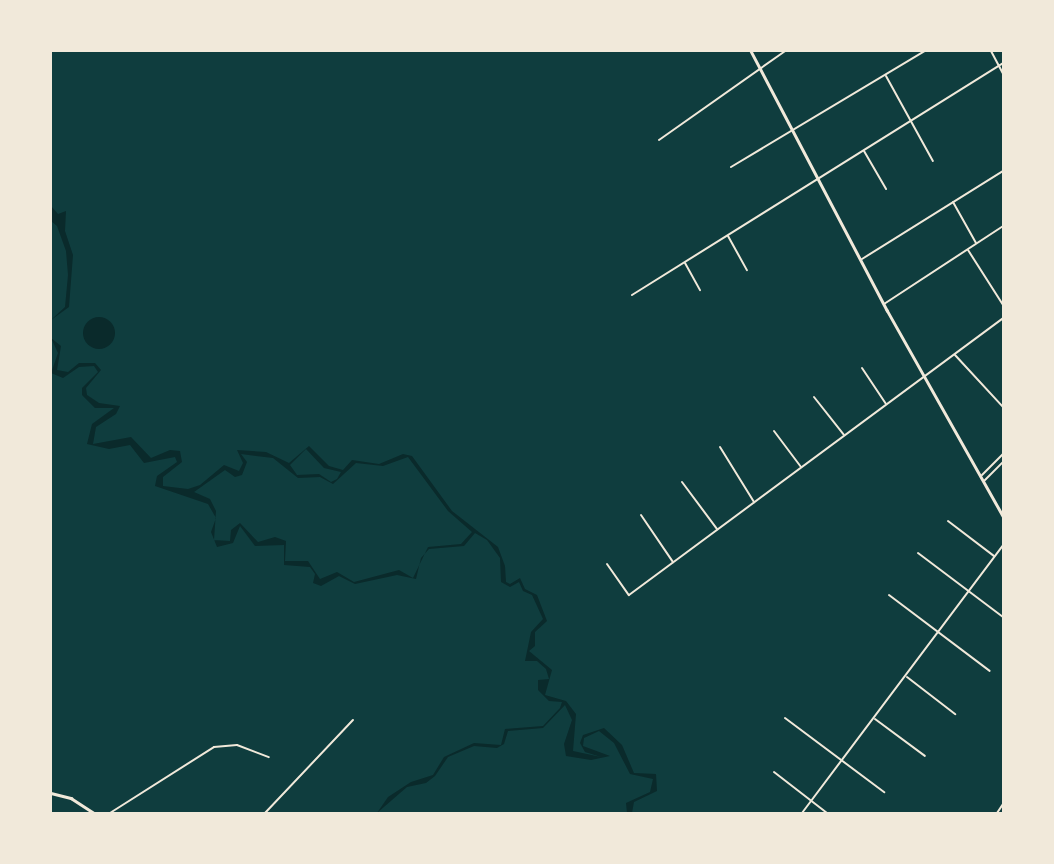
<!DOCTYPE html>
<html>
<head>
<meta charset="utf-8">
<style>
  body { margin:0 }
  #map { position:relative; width:1054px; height:864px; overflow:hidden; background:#0f3d3e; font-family:"Nunito Sans",sans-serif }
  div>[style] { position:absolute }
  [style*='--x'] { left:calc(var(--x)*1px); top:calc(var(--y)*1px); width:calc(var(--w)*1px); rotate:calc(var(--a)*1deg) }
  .water>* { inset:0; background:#0a2a2b }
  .round { border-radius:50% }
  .minor>* { height:2px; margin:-1px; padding:0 1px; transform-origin:1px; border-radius:1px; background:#f1e9da }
  .secondary>* { height:2.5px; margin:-1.25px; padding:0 1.25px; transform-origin:1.25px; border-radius:1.25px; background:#f1e9da }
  span { translate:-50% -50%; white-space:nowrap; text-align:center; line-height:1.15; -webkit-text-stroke:6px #f1e9da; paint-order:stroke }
  .frame { position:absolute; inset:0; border:52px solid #f1e9da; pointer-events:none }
</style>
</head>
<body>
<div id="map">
  <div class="water">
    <div style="clip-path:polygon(51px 206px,58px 214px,66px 211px,65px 231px,73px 255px,69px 307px,51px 320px,65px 307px,68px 275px,66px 251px,57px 226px,51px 221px)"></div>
    <div class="round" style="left:83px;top:317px;width:32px;height:32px"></div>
    <div style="clip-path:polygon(evenodd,51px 338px,61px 346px,57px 370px,68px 372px,79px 363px,95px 363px,101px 370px,86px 388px,87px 395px,99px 403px,120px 406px,116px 414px,96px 427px,93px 444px,131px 437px,151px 458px,170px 450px,180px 451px,182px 462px,163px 477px,163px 486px,188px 489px,200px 485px,224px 465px,239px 471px,243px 463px,237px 450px,266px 452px,289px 463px,309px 446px,329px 466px,343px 470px,352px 460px,379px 464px,403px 454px,412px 456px,452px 511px,498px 547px,505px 566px,506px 582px,510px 584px,520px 578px,525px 589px,537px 595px,547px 621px,535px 632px,535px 646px,529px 651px,552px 670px,545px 695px,566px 701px,576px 714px,573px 751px,601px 757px,585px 752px,580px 743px,583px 735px,604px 728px,622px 745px,634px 773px,656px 774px,657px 791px,634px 802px,632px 813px,627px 813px,626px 803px,650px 792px,653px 779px,630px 774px,614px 743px,599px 731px,584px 738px,583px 746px,610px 756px,591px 760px,566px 756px,564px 744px,572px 720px,565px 705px,543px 728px,508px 731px,504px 744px,497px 748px,474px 746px,448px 757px,435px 776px,426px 783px,407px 787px,377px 813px,388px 797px,411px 782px,433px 775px,444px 757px,474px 743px,501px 745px,505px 729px,543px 726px,560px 708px,562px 702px,549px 701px,538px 690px,538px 680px,549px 679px,546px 669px,537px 661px,525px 661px,531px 632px,543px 619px,532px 595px,523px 591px,519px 582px,510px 587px,501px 582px,500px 558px,487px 540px,475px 533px,464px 546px,429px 549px,421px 558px,416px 579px,397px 575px,355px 584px,339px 576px,321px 586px,313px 583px,315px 574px,310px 567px,284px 565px,284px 545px,255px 546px,240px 526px,233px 543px,217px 547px,211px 532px,216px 518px,208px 504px,155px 486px,157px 476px,177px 462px,175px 457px,144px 463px,130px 445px,109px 449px,87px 444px,92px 424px,114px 408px,95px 408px,82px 395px,82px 388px,98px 372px,94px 366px,79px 367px,63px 378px,51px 373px,58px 353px,51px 338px,306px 449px,324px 468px,341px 472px,337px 479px,331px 482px,319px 474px,297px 475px,290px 465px,306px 449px,51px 338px,241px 454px,273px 458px,298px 478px,320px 477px,333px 484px,356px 463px,383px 466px,408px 457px,448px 511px,472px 532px,461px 544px,428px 547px,413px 578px,399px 570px,354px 582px,337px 572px,320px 579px,308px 561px,285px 561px,286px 541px,275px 537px,258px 542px,240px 523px,231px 530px,230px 541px,214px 540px,216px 511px,210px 499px,194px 492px,225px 470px,235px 477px,242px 475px,247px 462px,241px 454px)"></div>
  </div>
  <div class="minor">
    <div style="--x:991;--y:51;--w:26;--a:62"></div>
    <div style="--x:886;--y:76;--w:97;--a:61.1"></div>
    <div style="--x:659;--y:140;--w:154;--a:-35.2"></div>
    <div style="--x:864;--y:151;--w:44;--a:59.9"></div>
    <div style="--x:731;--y:167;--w:226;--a:-30.9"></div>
    <div style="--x:953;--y:202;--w:47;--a:60.7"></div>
    <div style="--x:728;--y:236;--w:39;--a:61"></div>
    <div style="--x:968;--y:250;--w:65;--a:57.5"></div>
    <div style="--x:862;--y:259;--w:166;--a:-32"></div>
    <div style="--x:685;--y:263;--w:31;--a:61"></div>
    <div style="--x:632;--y:295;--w:438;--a:-32"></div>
    <div style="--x:884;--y:304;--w:142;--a:-33.2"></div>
    <div style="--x:955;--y:355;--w:71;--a:47.3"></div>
    <div style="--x:862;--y:368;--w:43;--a:56.3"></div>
    <div style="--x:814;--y:397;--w:48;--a:51.7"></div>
    <div style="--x:774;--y:431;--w:45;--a:53.1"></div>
    <div style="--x:720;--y:447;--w:65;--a:58.3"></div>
    <div style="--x:982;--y:475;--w:30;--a:-45"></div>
    <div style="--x:984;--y:481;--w:27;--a:-45"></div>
    <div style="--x:682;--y:482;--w:59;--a:53.3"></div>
    <div style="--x:641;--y:515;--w:57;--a:55.8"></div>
    <div style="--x:948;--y:521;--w:58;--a:37.3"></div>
    <div style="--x:918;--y:553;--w:106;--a:37"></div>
    <div style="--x:607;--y:564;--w:38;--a:55"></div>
    <div style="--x:629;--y:595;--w:465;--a:-36.5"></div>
    <div style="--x:889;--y:595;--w:126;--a:37"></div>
    <div style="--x:907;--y:677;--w:61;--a:37.6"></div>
    <div style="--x:785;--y:718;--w:124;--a:36.8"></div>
    <div style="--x:875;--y:719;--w:62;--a:36.5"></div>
    <div style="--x:774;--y:772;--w:67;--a:37.7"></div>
    <div style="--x:110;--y:813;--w:123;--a:-32.4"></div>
    <div style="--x:214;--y:747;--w:23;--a:-5"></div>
    <div style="--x:237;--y:745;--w:34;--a:21"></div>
    <div style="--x:265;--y:813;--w:128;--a:-46.6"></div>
    <div style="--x:736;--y:813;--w:1;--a:0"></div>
    <div style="--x:802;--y:813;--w:335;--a:-53.1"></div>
    <div style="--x:997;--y:813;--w:11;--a:-56"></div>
  </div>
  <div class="secondary">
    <div style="--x:751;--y:51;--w:293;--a:62.3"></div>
    <div style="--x:887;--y:310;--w:236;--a:60.6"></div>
    <div style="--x:51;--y:793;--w:21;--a:14"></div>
    <div style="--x:71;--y:798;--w:27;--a:33"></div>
  </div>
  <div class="frame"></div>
</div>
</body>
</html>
